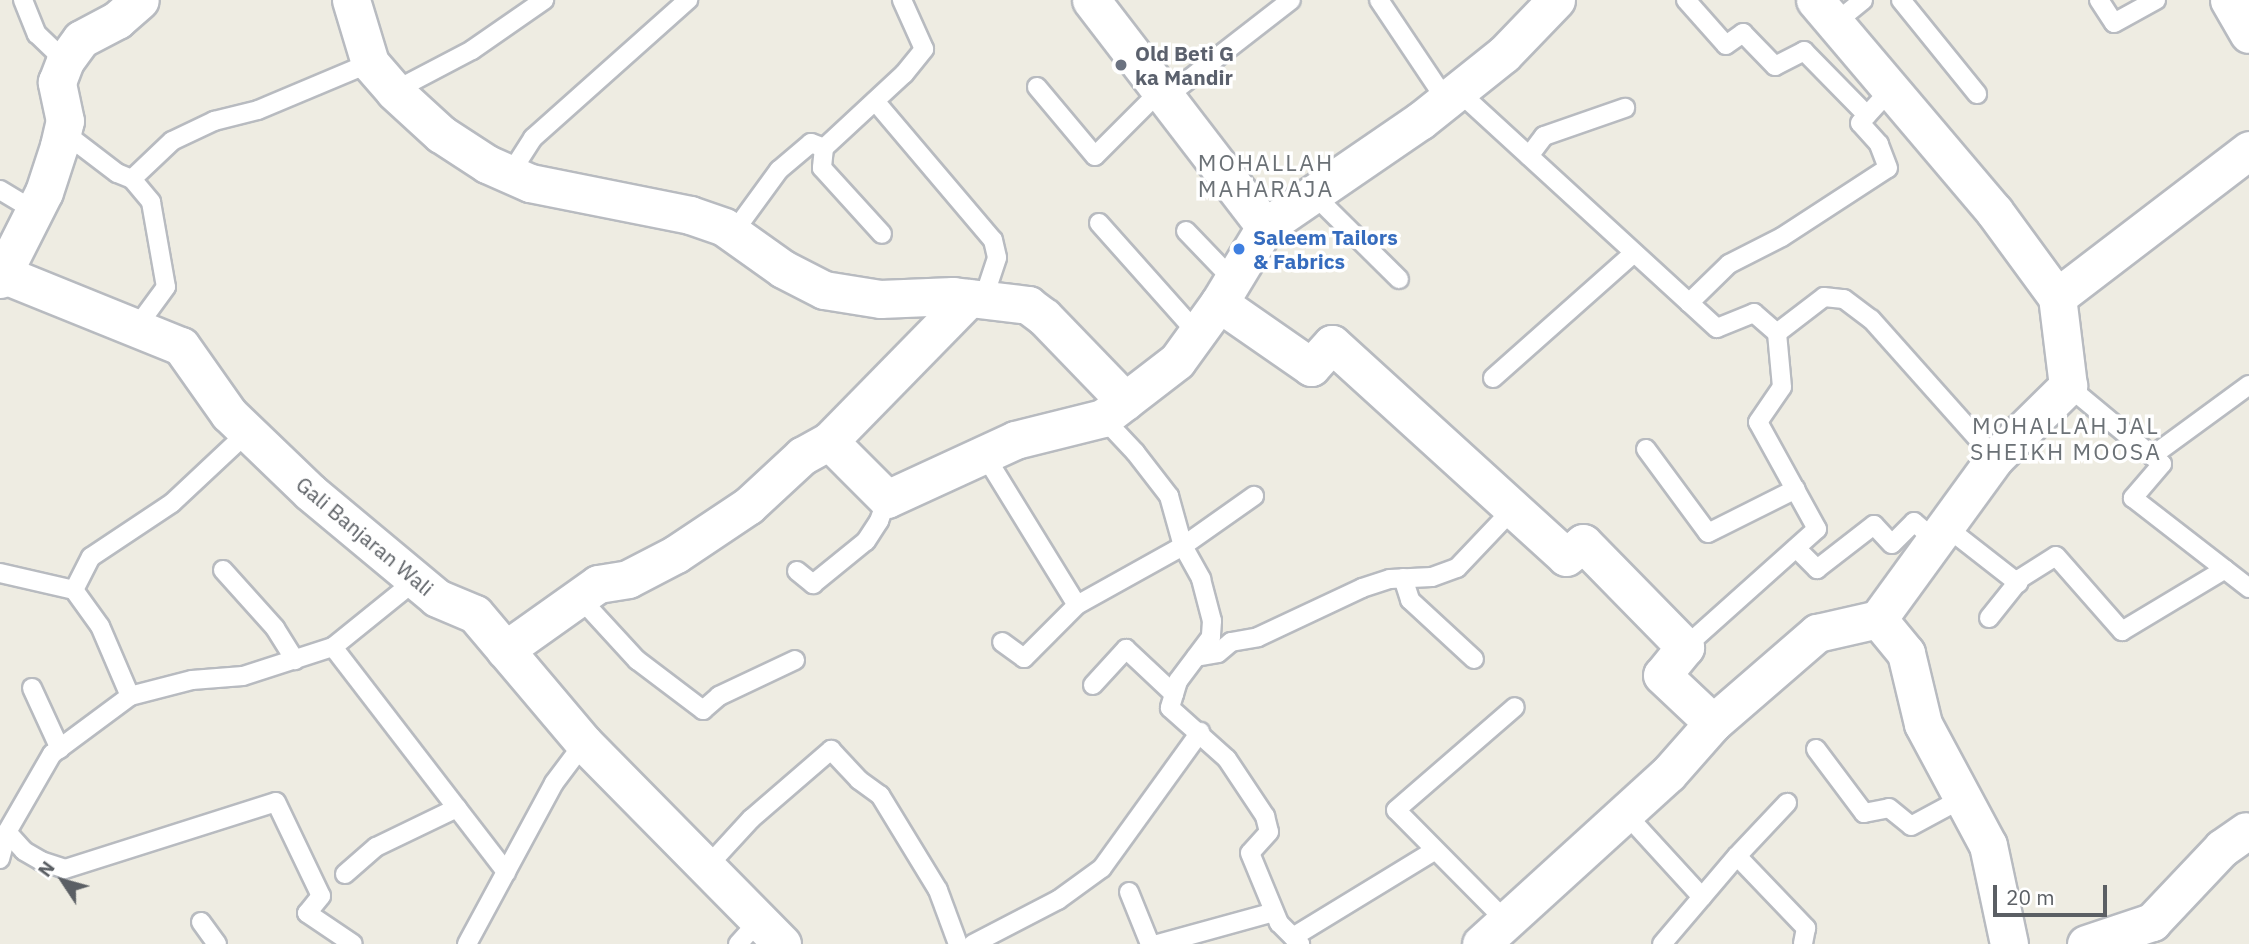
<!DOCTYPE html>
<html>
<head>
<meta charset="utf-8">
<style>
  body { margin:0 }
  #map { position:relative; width:2249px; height:944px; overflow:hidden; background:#eeece2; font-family:"IBM Plex Sans",sans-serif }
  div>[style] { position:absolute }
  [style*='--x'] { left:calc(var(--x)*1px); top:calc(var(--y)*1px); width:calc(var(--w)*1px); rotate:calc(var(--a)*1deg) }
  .roads { filter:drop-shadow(2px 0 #b8bbc0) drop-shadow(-2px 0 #b8bbc0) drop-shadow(0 2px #b8bbc0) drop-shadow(0 -2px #b8bbc0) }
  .service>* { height:18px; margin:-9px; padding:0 9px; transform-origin:9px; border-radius:9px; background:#fff }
  .minor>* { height:37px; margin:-18.5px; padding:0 18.5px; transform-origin:18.5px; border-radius:18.5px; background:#fff }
  .dots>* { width:19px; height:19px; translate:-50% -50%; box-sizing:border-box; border:4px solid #fff; border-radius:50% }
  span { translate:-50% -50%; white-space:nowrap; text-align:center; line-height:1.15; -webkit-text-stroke:7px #fff; paint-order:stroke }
  .worship-label { font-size:21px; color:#5b616d; font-weight:700 }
  .left { translate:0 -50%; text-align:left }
  .shop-label { font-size:21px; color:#366cbe; font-weight:700 }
  .street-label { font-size:21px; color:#5b5f64 }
  .neighbourhood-label { font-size:23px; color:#6b7176; letter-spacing:2px }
  .north { position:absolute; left:28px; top:846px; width:70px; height:70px; -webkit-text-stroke:5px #fff; paint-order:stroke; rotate:306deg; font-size:19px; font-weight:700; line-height:28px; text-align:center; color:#5b5f64 }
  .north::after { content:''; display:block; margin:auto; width:24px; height:32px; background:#5b5f64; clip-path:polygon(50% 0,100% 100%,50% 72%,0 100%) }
  .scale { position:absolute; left:1993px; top:885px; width:114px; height:32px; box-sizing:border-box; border:4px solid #5b5f64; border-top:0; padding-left:9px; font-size:21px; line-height:24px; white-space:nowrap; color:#5b5f64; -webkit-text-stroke:5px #fff; paint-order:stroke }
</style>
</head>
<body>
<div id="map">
  <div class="roads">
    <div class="service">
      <div style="--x:23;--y:0;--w:37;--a:68"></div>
      <div style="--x:37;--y:34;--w:39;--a:44"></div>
      <div style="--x:1379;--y:0;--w:120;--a:56.2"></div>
      <div style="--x:1686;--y:0;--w:60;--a:48.4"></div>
      <div style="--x:1726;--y:45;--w:21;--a:-35"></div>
      <div style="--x:1743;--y:33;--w:46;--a:45.9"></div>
      <div style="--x:1775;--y:66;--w:33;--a:-27"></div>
      <div style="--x:1804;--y:51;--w:90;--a:45.5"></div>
      <div style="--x:1901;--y:0;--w:121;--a:51"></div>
      <div style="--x:2099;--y:0;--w:27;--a:57"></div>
      <div style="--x:2114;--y:23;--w:48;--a:-28.7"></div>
      <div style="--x:1835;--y:23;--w:36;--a:-39"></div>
      <div style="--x:1037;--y:87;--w:90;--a:50"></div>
      <div style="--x:1095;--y:156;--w:93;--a:-45"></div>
      <div style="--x:394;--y:91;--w:88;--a:-27.7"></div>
      <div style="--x:472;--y:50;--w:88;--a:-34.8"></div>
      <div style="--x:1458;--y:91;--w:351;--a:42.5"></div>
      <div style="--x:1717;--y:328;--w:40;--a:-22"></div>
      <div style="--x:1754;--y:313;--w:30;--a:41"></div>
      <div style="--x:1777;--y:333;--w:59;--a:-37.5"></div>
      <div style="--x:1824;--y:297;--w:20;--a:6"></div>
      <div style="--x:1844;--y:299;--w:34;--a:37"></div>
      <div style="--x:1871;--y:319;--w:186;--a:48.3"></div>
      <div style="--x:1166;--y:97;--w:158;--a:-37.8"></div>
      <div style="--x:875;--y:101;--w:182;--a:49.7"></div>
      <div style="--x:993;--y:240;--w:18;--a:77"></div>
      <div style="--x:997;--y:258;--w:44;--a:108.4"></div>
      <div style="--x:62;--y:131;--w:69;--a:37.4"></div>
      <div style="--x:117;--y:173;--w:16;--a:22"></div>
      <div style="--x:132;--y:179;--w:30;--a:50"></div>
      <div style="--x:151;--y:202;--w:86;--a:80"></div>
      <div style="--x:166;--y:287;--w:51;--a:126.2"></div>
      <div style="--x:824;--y:148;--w:20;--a:96"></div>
      <div style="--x:822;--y:168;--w:89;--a:47.7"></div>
      <div style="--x:1529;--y:156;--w:25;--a:-53"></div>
      <div style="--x:1544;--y:136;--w:86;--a:-19.1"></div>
      <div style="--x:510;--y:174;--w:43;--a:-57.4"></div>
      <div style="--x:533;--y:138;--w:208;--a:-41.7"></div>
      <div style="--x:132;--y:179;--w:55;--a:-43.5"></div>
      <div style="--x:172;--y:141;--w:47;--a:-25.5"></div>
      <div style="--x:214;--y:121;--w:45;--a:-14"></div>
      <div style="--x:258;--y:110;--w:121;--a:-22.8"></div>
      <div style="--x:0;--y:190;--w:41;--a:31"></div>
      <div style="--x:1313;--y:194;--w:121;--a:44.7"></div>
      <div style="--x:1099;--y:223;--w:147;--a:48.3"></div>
      <div style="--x:1186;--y:231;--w:68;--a:46.2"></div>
      <div style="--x:733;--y:233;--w:78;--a:-53.9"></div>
      <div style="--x:779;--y:170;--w:42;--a:-40.2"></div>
      <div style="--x:811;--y:143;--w:14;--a:21"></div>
      <div style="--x:824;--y:148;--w:109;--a:-42.8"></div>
      <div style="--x:904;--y:74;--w:32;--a:-51"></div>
      <div style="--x:924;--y:49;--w:54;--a:-114.2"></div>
      <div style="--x:1689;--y:303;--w:56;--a:-44.3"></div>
      <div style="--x:1729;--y:264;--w:59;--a:-27"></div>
      <div style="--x:1782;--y:237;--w:126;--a:-33.1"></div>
      <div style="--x:1888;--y:168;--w:26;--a:-111"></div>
      <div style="--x:1879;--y:144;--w:28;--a:-132"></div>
      <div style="--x:1860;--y:123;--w:46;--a:-47.6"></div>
      <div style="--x:1493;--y:378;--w:188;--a:-41.6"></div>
      <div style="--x:2068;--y:386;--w:122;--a:39.7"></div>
      <div style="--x:2162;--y:464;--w:45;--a:130.5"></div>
      <div style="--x:2133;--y:498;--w:147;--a:37.8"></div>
      <div style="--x:1103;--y:418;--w:47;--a:46.7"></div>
      <div style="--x:1135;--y:452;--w:56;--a:52.3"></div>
      <div style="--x:1169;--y:496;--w:52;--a:74.4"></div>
      <div style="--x:1183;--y:546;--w:38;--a:61"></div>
      <div style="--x:1201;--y:579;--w:43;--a:75.3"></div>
      <div style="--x:1212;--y:621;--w:16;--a:94"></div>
      <div style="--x:1211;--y:637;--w:55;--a:126.9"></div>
      <div style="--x:1178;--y:681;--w:28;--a:107"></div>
      <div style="--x:1170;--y:708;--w:76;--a:41.8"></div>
      <div style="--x:1227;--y:759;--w:69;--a:56.3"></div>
      <div style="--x:1265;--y:816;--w:16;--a:76"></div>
      <div style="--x:1269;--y:832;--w:28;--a:132"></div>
      <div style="--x:1250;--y:853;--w:76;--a:67.5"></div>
      <div style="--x:1279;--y:923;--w:30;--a:45"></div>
      <div style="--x:1646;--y:449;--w:104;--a:53.6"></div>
      <div style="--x:1708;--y:533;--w:98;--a:-26.6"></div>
      <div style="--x:984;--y:454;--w:177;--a:58.4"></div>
      <div style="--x:1077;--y:605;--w:75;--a:135"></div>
      <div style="--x:1024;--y:658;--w:27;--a:-144"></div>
      <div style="--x:2152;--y:456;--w:120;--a:-36.2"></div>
      <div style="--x:1945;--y:526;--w:93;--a:38"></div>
      <div style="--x:1796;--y:548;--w:30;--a:45"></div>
      <div style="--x:1817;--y:569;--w:72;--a:-37.7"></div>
      <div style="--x:1874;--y:525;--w:26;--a:47"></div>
      <div style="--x:1892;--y:544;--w:31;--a:-45"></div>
      <div style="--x:1914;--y:522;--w:28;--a:41"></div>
      <div style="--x:223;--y:570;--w:78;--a:48.1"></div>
      <div style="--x:275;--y:628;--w:38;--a:58"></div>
      <div style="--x:797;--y:571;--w:21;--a:39"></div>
      <div style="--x:813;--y:584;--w:68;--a:-39.1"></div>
      <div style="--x:866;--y:541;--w:24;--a:-57"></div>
      <div style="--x:879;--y:521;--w:23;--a:-70"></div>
      <div style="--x:0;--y:573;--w:76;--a:12.9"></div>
      <div style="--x:74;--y:590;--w:44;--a:54.2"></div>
      <div style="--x:100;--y:626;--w:76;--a:66.8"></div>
      <div style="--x:1403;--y:578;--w:23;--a:72"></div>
      <div style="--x:1410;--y:600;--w:87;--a:42.7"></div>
      <div style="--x:74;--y:590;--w:37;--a:-63"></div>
      <div style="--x:91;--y:557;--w:97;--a:-33.7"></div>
      <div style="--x:172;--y:503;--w:104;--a:-43.1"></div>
      <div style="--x:579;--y:597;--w:86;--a:47.4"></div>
      <div style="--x:637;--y:660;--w:83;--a:37.1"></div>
      <div style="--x:703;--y:710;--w:21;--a:-41"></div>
      <div style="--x:719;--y:696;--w:84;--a:-25.3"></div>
      <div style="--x:1077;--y:605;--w:121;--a:-29.1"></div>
      <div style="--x:1183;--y:546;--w:87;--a:-35.2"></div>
      <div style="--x:1989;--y:618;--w:51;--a:-51.3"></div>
      <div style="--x:2021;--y:578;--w:41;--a:-32.2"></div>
      <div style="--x:2056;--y:556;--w:100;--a:48.7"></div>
      <div style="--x:2122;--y:631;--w:120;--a:-31"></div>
      <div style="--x:333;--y:647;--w:284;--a:52.4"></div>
      <div style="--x:1685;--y:647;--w:177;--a:-41.8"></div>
      <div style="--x:1817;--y:529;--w:122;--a:-118.9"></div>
      <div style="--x:1758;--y:422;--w:42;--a:-55.6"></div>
      <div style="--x:1782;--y:387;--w:54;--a:-95.3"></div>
      <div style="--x:1196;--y:657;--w:22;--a:-10"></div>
      <div style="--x:1218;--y:653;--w:17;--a:-40"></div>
      <div style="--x:1231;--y:642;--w:27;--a:-10"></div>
      <div style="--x:1258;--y:637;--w:115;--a:-25.2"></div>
      <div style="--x:1362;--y:588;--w:29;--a:-18"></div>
      <div style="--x:1390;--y:579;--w:42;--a:-2.7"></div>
      <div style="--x:1432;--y:577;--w:27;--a:-20"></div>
      <div style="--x:1457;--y:568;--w:81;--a:-46.5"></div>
      <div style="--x:1093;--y:685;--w:49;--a:-47.5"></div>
      <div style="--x:1126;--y:649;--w:66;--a:43.2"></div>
      <div style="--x:32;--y:688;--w:67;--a:65.3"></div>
      <div style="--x:1816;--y:749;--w:80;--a:53.1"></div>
      <div style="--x:1864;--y:813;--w:25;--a:-11"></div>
      <div style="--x:1889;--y:808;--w:28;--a:39"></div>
      <div style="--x:1911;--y:826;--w:59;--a:-28.3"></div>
      <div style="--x:1625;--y:813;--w:114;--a:47.5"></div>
      <div style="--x:7;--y:832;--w:25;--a:48"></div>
      <div style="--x:24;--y:851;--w:20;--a:30"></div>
      <div style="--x:41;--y:861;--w:25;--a:18"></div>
      <div style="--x:65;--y:869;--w:221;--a:-17.6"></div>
      <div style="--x:276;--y:802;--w:104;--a:64.4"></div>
      <div style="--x:321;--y:896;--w:22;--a:129"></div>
      <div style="--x:307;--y:913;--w:55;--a:34"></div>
      <div style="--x:1737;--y:856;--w:100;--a:46.2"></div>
      <div style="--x:1806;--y:928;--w:16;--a:101"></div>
      <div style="--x:0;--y:859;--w:28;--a:-75"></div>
      <div style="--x:7;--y:832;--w:90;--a:-60"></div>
      <div style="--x:52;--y:754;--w:97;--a:-36.6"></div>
      <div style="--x:130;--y:696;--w:64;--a:-14.5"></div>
      <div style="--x:192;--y:680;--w:51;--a:-4.5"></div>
      <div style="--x:243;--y:676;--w:95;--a:-17.9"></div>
      <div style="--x:333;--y:647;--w:107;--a:-38.9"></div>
      <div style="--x:706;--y:868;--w:67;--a:-47.4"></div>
      <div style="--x:751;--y:819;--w:106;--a:-40.8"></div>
      <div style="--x:831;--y:750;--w:41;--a:47"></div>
      <div style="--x:859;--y:780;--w:26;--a:36"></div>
      <div style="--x:880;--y:795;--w:111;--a:58.6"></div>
      <div style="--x:938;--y:890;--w:58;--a:69.7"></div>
      <div style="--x:345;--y:874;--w:41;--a:-41.1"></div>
      <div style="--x:376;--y:847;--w:90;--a:-25.7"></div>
      <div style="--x:1129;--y:892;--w:56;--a:68"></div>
      <div style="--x:1506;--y:921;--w:156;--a:-134.7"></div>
      <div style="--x:1396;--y:810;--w:157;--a:-40.9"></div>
      <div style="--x:201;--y:922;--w:27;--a:54"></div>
      <div style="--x:1293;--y:937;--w:165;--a:-31.4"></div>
      <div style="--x:467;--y:944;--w:183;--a:-61.6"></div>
      <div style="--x:554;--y:783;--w:50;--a:-53.1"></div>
      <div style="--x:738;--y:944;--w:31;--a:-48"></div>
      <div style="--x:973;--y:944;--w:96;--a:-27.4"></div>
      <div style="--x:1058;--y:900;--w:54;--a:-36"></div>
      <div style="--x:1102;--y:868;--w:168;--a:-54.2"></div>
      <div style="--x:1158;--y:944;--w:120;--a:-15.4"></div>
      <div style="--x:1662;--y:944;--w:116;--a:-49.6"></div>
      <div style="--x:1737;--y:856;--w:73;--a:-46.7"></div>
    </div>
    <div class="minor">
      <div style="--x:351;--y:0;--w:66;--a:73.2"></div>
      <div style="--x:370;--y:63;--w:37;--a:49"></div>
      <div style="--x:394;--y:91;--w:64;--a:42.5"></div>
      <div style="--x:441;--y:134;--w:55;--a:33.1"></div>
      <div style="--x:487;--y:164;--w:47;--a:23.8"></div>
      <div style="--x:530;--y:183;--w:163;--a:11.3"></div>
      <div style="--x:690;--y:215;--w:36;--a:19"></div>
      <div style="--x:724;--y:227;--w:72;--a:35.4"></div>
      <div style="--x:783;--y:269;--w:46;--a:27.1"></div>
      <div style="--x:824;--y:290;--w:57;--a:9.1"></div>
      <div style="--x:880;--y:299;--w:73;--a:-2.4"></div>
      <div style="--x:953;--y:296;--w:76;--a:6.8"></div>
      <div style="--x:1028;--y:305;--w:20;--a:37"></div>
      <div style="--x:1044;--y:317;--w:117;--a:46"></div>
      <div style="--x:1091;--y:0;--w:286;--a:52.5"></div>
      <div style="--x:1815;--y:0;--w:277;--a:49.7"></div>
      <div style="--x:1994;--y:211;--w:107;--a:53.8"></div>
      <div style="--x:2057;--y:297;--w:242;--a:-37.4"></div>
      <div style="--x:2229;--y:0;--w:39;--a:60"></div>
      <div style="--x:0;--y:273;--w:195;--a:22"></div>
      <div style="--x:181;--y:346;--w:83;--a:54.8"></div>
      <div style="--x:229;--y:414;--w:112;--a:43.9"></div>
      <div style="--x:310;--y:492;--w:165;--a:39.8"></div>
      <div style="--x:437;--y:598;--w:41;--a:22.8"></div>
      <div style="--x:475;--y:614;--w:169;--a:49.8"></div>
      <div style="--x:584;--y:743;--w:282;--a:45.4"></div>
      <div style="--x:0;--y:279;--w:97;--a:-63.2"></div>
      <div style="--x:44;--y:192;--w:48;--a:-71.9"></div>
      <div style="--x:59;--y:146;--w:26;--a:-77"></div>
      <div style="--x:65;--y:121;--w:40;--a:-102"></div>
      <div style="--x:57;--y:82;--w:22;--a:-69"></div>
      <div style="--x:65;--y:61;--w:27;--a:-54"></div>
      <div style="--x:81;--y:39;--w:41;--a:-27.8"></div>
      <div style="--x:117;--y:20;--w:30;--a:-41"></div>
      <div style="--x:1219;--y:303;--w:112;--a:34.8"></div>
      <div style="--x:1311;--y:367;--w:31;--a:-48"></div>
      <div style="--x:1332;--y:344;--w:316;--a:42.3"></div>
      <div style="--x:1566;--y:557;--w:22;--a:-39"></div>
      <div style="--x:1583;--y:543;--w:146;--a:45.6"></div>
      <div style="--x:1685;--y:647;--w:36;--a:129"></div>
      <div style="--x:1662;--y:675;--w:70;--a:43.3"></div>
      <div style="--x:829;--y:441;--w:200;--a:-45.6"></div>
      <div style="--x:1878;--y:619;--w:44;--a:50.5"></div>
      <div style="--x:1906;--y:653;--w:73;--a:76.5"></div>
      <div style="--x:1923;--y:724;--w:137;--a:61.8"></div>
      <div style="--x:1988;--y:845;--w:101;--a:78"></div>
      <div style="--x:505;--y:650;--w:114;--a:-35.4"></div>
      <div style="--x:598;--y:584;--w:30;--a:-9"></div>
      <div style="--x:628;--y:579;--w:54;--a:-27.5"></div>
      <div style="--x:676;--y:554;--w:87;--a:-33.7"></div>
      <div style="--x:748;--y:506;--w:74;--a:-42.8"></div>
      <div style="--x:802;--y:456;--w:31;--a:-29"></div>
      <div style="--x:829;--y:441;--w:82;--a:45"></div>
      <div style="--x:887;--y:499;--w:141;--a:-24.7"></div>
      <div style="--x:1015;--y:440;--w:91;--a:-14"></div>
      <div style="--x:1103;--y:418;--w:93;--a:-37.6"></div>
      <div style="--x:1177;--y:361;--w:72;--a:-54.1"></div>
      <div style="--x:1219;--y:303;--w:89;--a:-58.8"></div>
      <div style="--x:1265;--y:227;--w:188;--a:-34.4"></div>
      <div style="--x:1420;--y:121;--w:107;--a:-38.6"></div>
      <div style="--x:1504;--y:54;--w:75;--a:-46.1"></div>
      <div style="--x:1481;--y:944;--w:253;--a:-42.3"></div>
      <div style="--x:1668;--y:774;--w:68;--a:-48.6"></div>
      <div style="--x:1713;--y:723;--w:138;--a:-40.9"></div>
      <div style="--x:1817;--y:633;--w:63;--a:-12.9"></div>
      <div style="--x:1878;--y:619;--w:199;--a:-54"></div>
      <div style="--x:1995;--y:458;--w:103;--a:-44.6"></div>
      <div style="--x:2068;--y:386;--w:90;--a:-97"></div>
      <div style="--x:2086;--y:944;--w:70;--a:-18.4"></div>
      <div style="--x:2152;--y:922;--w:102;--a:-46.6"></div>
      <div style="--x:2222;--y:848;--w:29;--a:-35"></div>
    </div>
  </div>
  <div class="dots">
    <div style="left:1121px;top:65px;background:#6b7280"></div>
    <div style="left:1239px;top:249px;background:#3f7fe0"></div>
  </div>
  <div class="worship-label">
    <span class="left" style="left:1135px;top:65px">Old Beti G<br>ka Mandir</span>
  </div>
  <div class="shop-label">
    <span class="left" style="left:1253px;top:249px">Saleem Tailors<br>&amp; Fabrics</span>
  </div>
  <div class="street-label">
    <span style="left:365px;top:536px;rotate:40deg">Gali Banjaran Wali</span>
  </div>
  <div class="neighbourhood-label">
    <span style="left:1266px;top:175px">MOHALLAH<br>MAHARAJA</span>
    <span style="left:2066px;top:438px">MOHALLAH JAL<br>SHEIKH MOOSA</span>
  </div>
  <div class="north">N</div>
  <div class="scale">20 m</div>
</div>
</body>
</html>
